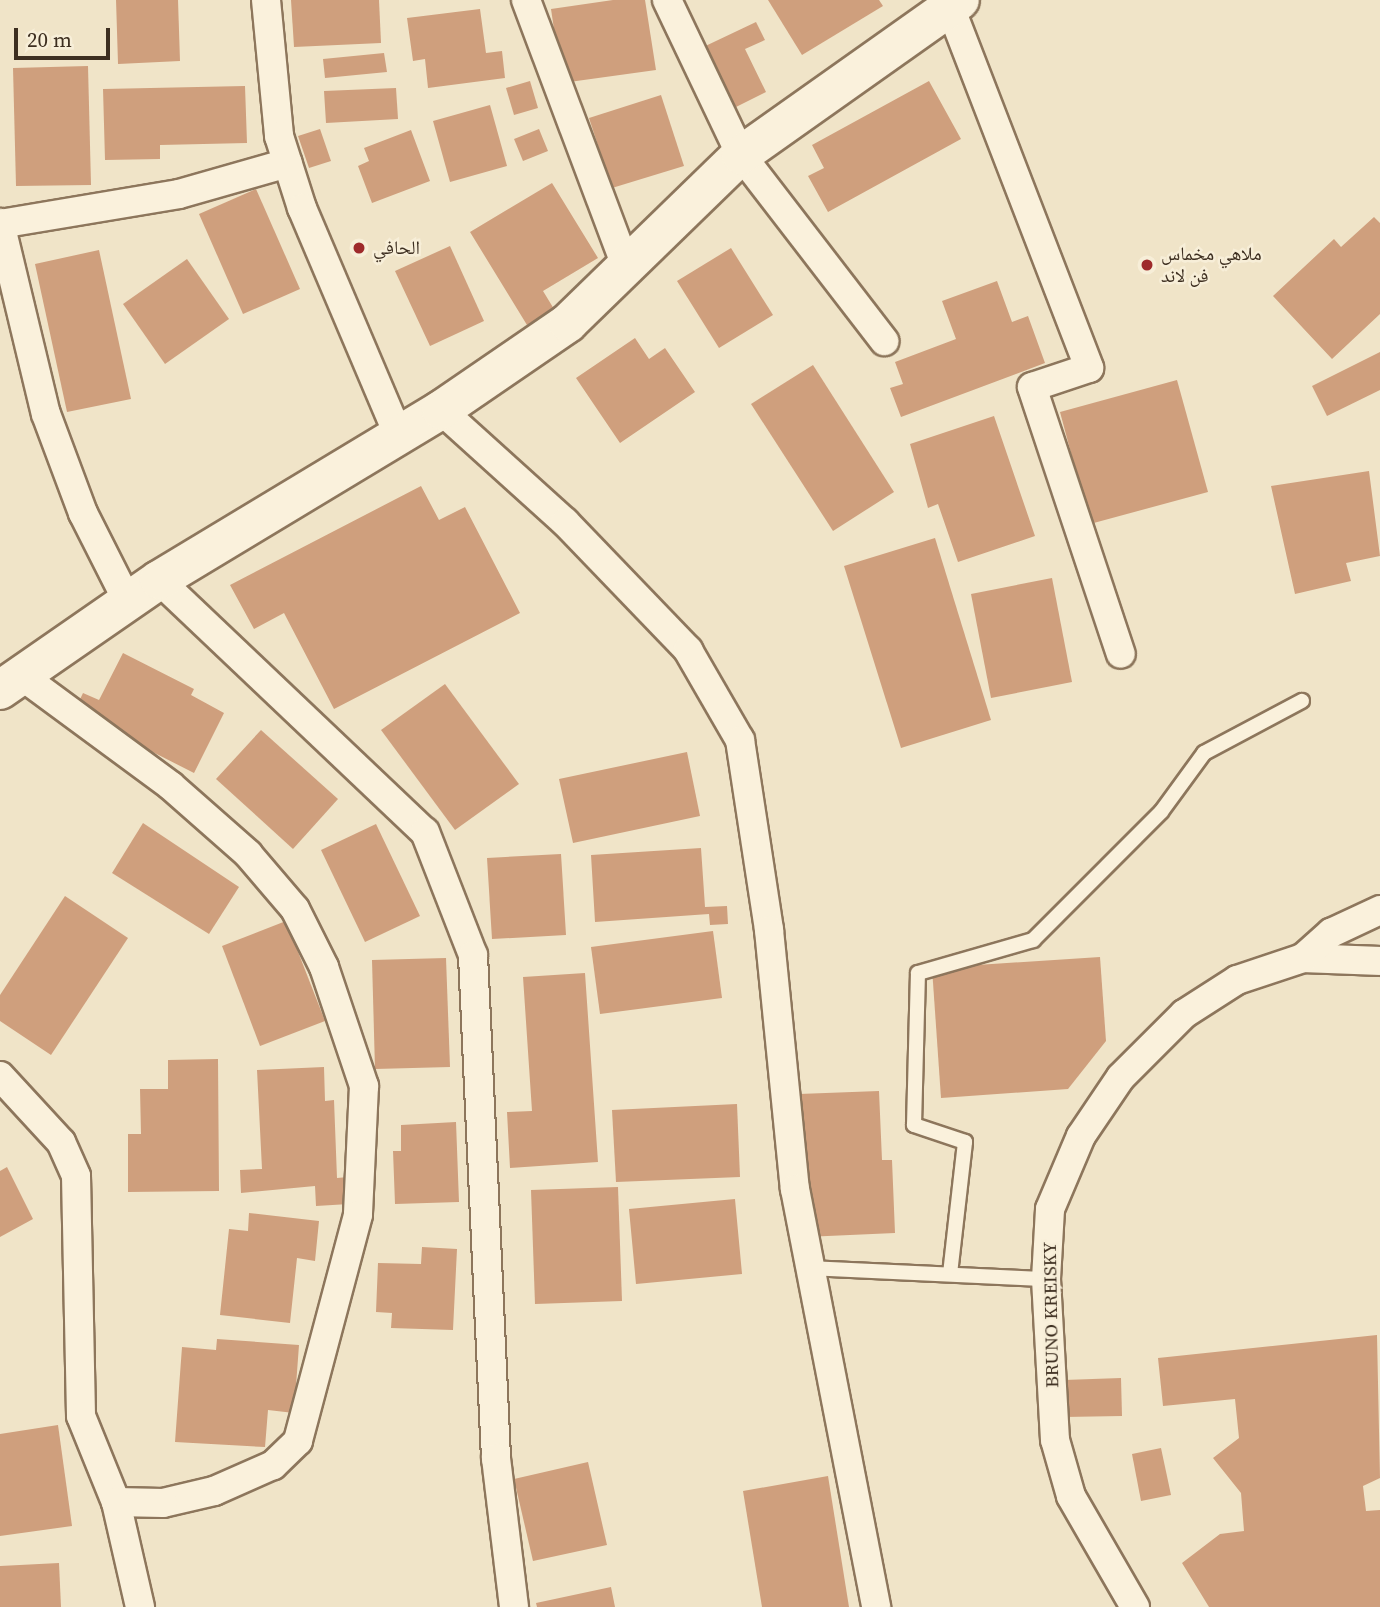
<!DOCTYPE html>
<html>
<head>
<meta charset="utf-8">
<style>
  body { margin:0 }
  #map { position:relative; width:1380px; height:1607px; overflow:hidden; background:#f0e4c8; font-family:"Source Serif 4","Noto Naskh Arabic",serif }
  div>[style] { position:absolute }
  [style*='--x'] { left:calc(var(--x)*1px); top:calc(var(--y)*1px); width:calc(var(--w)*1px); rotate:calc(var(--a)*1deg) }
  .building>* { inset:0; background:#cf9f7d }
  .roads { filter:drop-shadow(2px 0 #8d765c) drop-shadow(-2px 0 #8d765c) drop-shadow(0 2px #8d765c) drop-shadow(0 -2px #8d765c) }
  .lane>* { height:14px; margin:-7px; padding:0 7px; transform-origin:7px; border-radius:7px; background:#faf1dc }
  .street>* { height:28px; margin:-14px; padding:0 14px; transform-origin:14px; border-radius:14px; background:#faf1dc }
  .secondary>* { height:38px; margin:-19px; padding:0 19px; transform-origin:19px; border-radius:19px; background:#faf1dc }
  .dots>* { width:19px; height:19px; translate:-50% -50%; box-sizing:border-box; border:4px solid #f7eed8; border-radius:50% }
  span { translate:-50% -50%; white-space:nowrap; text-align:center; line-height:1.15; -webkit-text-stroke:5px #f7eed8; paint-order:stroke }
  .poi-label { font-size:19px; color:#3d2e20 }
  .left { translate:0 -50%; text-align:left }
  .street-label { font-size:19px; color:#3d2e20 }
  .scale { position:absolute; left:14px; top:28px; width:96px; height:32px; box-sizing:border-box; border:4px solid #3d2e20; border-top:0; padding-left:9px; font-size:21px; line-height:24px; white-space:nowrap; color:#3d2e20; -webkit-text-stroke:5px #f7eed8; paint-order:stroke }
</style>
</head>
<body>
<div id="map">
  <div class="building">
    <div style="clip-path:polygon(116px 0,178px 0,180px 61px,118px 64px)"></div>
    <div style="clip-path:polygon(291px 0,379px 0,381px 43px,294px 47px)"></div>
    <div style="clip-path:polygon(613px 0,645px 0,656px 70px,562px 83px,551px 9px)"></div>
    <div style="clip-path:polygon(768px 0,879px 0,883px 6px,802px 55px)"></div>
    <div style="clip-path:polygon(480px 9px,486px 53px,502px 51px,505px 78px,428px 88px,425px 59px,413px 61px,407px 18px)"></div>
    <div style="clip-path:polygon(756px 22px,765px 40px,745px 49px,766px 92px,728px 111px,697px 50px)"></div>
    <div style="clip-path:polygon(384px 53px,387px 72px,325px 78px,323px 59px)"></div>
    <div style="clip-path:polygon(88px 66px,91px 185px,16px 186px,13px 68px)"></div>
    <div style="clip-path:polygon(530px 81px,538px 108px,514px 115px,506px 88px)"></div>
    <div style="clip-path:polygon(929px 81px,961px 139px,828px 212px,808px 176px,824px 168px,812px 145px)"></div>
    <div style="clip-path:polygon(245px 86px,247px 143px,160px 145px,160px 159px,105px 160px,103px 89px)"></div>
    <div style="clip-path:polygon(396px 88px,398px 119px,326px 123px,324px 91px)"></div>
    <div style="clip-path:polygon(661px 95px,684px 166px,612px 188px,589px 118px)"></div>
    <div style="clip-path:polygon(490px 105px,507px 166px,450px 182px,433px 121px)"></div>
    <div style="clip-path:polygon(320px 129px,331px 161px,309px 168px,298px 136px)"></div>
    <div style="clip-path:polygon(539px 129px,548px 151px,523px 161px,514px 139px)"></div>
    <div style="clip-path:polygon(411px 130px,430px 181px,372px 203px,358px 166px,369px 161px,364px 148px)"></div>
    <div style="clip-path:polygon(552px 183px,598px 258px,543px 291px,554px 309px,527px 325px,470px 232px)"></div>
    <div style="clip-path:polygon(256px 189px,300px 289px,243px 314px,199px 214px)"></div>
    <div style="clip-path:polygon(1374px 217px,1380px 223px,1380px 314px,1332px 359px,1273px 296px,1334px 239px,1341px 247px)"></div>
    <div style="clip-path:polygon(450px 246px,484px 321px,430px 346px,395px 271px)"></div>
    <div style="clip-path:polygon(731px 248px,773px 315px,719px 348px,677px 281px)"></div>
    <div style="clip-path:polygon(99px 250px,131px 399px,67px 412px,35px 264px)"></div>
    <div style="clip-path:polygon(187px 259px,229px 319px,165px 364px,123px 304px)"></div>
    <div style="clip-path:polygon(997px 281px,1012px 322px,1028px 316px,1045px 363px,901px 417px,890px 388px,903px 384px,895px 362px,956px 339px,942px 301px)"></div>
    <div style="clip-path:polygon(635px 338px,649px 359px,665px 348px,695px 392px,620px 443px,576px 378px)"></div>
    <div style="clip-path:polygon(1380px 352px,1380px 390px,1327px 416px,1312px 386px)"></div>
    <div style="clip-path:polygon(813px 365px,894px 492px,833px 531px,751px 404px)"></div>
    <div style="clip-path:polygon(1177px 380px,1208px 492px,1090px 524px,1060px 412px)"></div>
    <div style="clip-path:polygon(994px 416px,1035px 536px,958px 562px,938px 504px,928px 508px,910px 444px)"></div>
    <div style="clip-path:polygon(1369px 471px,1380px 556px,1346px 563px,1351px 581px,1295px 594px,1271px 486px)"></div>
    <div style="clip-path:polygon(421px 486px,439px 520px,465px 507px,520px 613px,334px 709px,284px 613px,254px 629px,230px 585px)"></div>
    <div style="clip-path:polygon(935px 538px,991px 720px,901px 748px,844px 566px)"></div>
    <div style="clip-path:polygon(1052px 578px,1072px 682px,991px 698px,971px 594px)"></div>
    <div style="clip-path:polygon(123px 653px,194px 689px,191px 695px,224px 713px,194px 773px,74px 712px,83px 693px,99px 700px)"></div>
    <div style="clip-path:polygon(445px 684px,519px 784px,455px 830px,381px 730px)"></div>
    <div style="clip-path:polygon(261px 730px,338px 799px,293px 849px,216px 779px)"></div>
    <div style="clip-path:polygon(687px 752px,700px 816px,573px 843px,559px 779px)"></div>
    <div style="clip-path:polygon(143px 823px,239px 887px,209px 934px,112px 873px)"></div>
    <div style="clip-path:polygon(376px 824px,420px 916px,365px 942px,321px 850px)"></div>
    <div style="clip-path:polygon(701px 848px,705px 907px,727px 906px,728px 924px,710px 925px,709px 914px,595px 922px,591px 855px)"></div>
    <div style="clip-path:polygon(561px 854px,566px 935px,492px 939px,487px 858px)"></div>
    <div style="clip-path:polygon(65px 896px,128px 938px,51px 1055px,0 1021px,0 995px)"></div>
    <div style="clip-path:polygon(286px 921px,325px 1021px,260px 1046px,222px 946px)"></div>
    <div style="clip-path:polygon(713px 931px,722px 998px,600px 1014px,591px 947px)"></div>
    <div style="clip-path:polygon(1100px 957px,1106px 1041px,1068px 1089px,941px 1098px,932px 968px)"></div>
    <div style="clip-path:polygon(446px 958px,450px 1067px,375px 1069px,372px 960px)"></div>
    <div style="clip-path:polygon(585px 973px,598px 1162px,510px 1168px,507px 1112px,532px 1111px,523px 977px)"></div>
    <div style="clip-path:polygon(218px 1059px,219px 1191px,128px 1192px,128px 1134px,141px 1134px,140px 1089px,168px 1089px,168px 1060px)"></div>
    <div style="clip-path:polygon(324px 1067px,325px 1101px,334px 1100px,337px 1178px,348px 1177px,349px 1204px,316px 1206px,315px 1186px,241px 1193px,240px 1170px,262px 1169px,257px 1070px)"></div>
    <div style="clip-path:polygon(879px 1091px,882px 1160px,892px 1160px,895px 1233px,805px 1237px,799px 1094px)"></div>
    <div style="clip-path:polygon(737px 1104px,740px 1177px,616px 1182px,612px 1110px)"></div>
    <div style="clip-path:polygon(456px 1122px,459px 1202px,395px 1204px,393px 1151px,401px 1151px,401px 1125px)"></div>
    <div style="clip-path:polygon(7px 1167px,33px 1219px,0 1237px,0 1171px)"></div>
    <div style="clip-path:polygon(618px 1187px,622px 1301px,535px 1304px,531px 1190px)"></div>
    <div style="clip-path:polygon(735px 1199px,742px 1274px,636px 1284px,629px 1209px)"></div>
    <div style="clip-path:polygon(249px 1213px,319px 1221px,315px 1261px,297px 1258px,290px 1323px,220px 1315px,229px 1229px,248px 1231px)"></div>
    <div style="clip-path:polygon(422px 1247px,457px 1249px,453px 1330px,391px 1328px,392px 1313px,376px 1312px,378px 1263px,421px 1264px)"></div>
    <div style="clip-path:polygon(1377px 1335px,1380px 1478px,1363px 1486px,1366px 1511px,1380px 1510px,1380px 1607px,1209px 1607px,1182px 1563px,1220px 1534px,1244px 1531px,1241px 1493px,1213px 1458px,1239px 1438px,1235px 1399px,1163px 1406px,1158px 1358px)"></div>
    <div style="clip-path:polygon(217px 1339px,299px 1345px,294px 1413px,268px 1410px,265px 1447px,175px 1442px,182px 1347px,216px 1350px)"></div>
    <div style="clip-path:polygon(1121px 1378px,1122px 1416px,1064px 1417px,1064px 1380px)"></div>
    <div style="clip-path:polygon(58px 1425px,72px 1526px,0 1536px,0 1434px)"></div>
    <div style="clip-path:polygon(1161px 1448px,1171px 1495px,1141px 1501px,1132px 1454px)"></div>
    <div style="clip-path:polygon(588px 1462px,607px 1545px,533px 1561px,514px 1479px)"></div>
    <div style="clip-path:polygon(828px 1476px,849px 1607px,762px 1607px,743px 1491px)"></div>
    <div style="clip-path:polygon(59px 1563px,61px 1607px,0 1607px,0 1566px)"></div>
    <div style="clip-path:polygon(611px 1587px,615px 1607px,537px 1607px,536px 1603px)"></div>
  </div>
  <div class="roads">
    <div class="lane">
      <div style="--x:810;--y:1268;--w:236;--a:2.7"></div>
      <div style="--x:950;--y:1274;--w:133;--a:-83.5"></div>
      <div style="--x:965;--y:1142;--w:54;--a:-161.6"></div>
      <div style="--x:914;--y:1125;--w:152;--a:-88.5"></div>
      <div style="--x:918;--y:973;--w:120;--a:-16"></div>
      <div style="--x:1033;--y:940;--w:181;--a:-45"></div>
      <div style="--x:1161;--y:812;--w:73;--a:-53.9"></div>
      <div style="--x:1204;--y:753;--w:111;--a:-28"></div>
    </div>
    <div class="street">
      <div style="--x:266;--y:0;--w:137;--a:84.5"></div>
      <div style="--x:279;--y:136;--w:76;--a:72.3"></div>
      <div style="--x:302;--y:208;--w:243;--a:67"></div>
      <div style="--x:526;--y:0;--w:282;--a:69.4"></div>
      <div style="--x:667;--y:0;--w:172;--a:64.5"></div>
      <div style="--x:741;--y:155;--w:235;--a:52.4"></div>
      <div style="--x:950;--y:7;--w:387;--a:68.9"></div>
      <div style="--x:1089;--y:368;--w:60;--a:161.6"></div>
      <div style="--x:1032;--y:387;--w:281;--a:71.6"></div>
      <div style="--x:0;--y:223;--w:196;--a:76.5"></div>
      <div style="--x:46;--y:414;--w:106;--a:69.5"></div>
      <div style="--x:83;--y:513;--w:100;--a:63.2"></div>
      <div style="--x:0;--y:224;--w:181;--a:-9.5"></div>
      <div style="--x:179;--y:194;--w:113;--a:-15.9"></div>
      <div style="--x:441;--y:410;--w:167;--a:42.1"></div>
      <div style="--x:565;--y:522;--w:178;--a:46.1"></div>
      <div style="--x:688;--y:650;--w:104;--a:60"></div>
      <div style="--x:740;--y:740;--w:192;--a:81.3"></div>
      <div style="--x:769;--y:930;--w:260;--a:84.3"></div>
      <div style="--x:795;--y:1189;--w:426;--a:79"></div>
      <div style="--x:159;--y:580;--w:366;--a:43.5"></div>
      <div style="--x:425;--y:832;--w:132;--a:68.7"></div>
      <div style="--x:473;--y:955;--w:504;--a:87.38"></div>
      <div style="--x:496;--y:1458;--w:150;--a:83.1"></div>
      <div style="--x:22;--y:676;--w:185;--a:36.4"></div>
      <div style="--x:171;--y:786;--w:103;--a:41.4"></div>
      <div style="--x:248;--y:854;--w:72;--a:49.5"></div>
      <div style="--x:295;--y:909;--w:65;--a:63.4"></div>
      <div style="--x:324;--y:967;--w:126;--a:71.4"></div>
      <div style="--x:364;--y:1086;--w:129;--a:92.7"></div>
      <div style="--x:358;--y:1215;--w:234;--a:104.9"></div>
      <div style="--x:298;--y:1441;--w:35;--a:136"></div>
      <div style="--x:273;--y:1465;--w:64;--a:156.2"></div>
      <div style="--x:214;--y:1491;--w:52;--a:166.8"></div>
      <div style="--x:163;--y:1503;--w:47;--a:-178.8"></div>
      <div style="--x:1303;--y:958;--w:77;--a:2.2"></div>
      <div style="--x:0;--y:1076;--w:90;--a:47.3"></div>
      <div style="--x:61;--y:1142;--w:37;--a:66"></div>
      <div style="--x:76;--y:1176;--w:240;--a:88.8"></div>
      <div style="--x:81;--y:1416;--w:93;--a:67.9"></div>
      <div style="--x:116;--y:1502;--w:108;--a:77.1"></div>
      <div style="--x:1135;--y:1607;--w:128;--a:-120"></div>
      <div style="--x:1071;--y:1496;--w:58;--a:-105.9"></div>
      <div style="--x:1055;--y:1440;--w:161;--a:-93.2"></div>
      <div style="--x:1046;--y:1279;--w:70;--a:-86.7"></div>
      <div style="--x:1050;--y:1209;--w:79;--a:-67"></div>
      <div style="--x:1081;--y:1136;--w:71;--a:-55.9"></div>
      <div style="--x:1121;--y:1077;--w:89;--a:-45"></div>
      <div style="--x:1184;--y:1014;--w:63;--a:-32.7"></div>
      <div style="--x:1237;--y:980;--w:70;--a:-18.4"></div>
      <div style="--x:1303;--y:958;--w:38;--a:-42"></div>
      <div style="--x:1331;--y:933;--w:54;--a:-25.1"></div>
    </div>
    <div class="secondary">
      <div style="--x:0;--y:690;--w:193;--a:-34.7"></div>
      <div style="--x:159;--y:580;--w:329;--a:-31.1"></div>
      <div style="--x:441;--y:410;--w:154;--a:-34.4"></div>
      <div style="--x:568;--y:323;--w:241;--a:-44.2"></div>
      <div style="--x:741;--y:155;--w:268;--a:-35.3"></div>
    </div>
  </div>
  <div class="dots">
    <div style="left:359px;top:248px;background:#9e2a2b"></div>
    <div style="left:1147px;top:265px;background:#9e2a2b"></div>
  </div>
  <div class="poi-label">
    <span class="left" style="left:373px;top:248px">الحافي</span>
    <span class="left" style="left:1161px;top:265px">ملاهي مخماس<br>فن لاند</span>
  </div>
  <div class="street-label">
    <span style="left:1051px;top:1315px;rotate:-91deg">BRUNO KREISKY</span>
  </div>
  <div class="scale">20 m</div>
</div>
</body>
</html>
